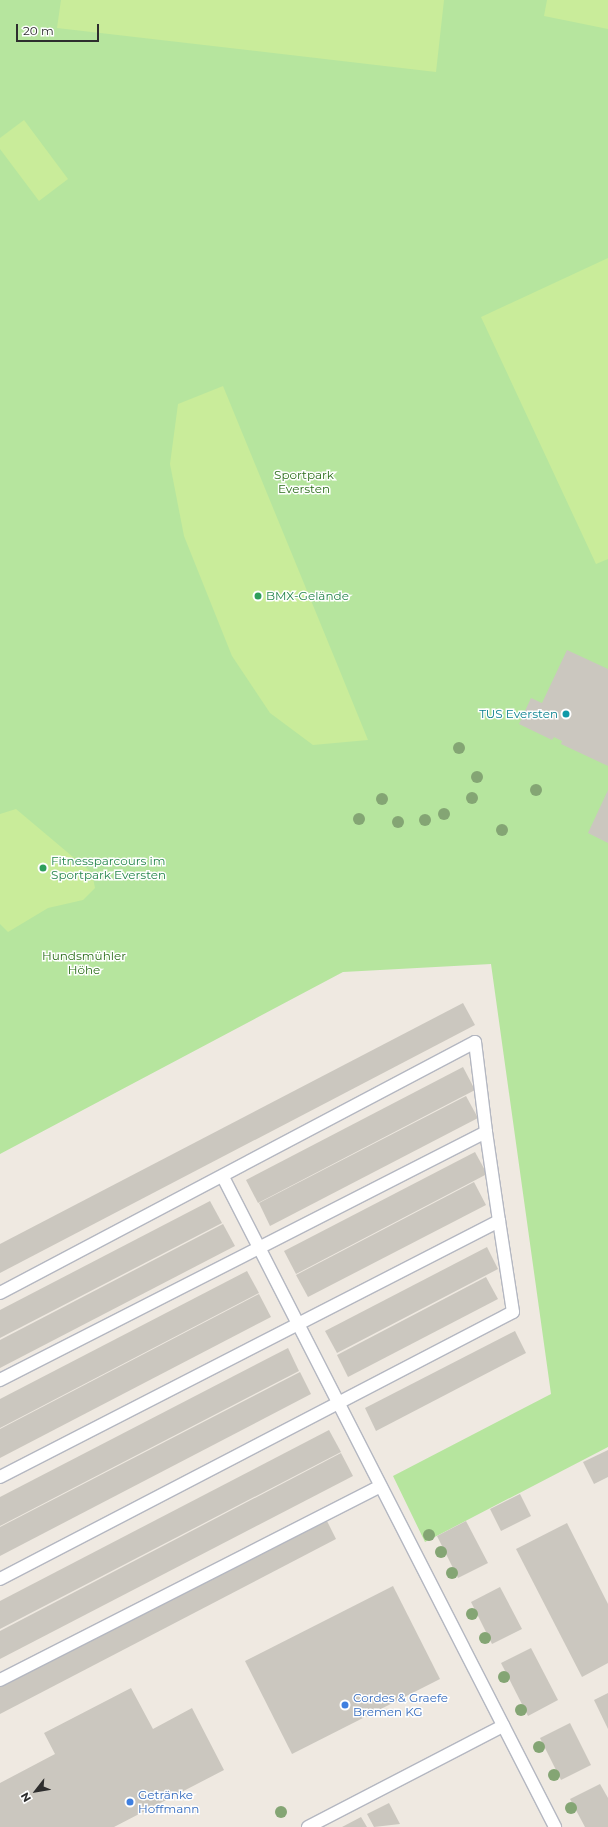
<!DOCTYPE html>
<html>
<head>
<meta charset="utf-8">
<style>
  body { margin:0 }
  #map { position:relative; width:608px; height:1827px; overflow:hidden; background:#efe9e1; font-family:Montserrat,sans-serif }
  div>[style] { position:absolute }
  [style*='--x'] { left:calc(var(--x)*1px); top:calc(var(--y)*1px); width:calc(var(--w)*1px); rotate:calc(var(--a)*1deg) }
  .green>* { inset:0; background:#b6e59e }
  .pitch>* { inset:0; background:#c9ec9a }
  .building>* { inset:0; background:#cbc7bf }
  .roads { filter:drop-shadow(1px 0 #b4b7c1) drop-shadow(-1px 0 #b4b7c1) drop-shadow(0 1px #b4b7c1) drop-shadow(0 -1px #b4b7c1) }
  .lane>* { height:12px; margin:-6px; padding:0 6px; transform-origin:6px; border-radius:6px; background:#fff }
  .trees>* { width:12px; height:12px; margin:-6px; border-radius:50%; background:#84a574 }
  .dots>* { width:11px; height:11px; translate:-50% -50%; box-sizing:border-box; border:2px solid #fff; border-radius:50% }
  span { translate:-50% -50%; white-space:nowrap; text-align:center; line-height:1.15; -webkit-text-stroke:3px #fff; paint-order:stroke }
  .park-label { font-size:12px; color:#2c6e1b }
  .leisure-label { font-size:12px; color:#27864d }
  .left { translate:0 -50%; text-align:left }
  .culture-label { font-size:12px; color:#0d838f }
  .right { translate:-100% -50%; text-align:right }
  .shop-label { font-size:12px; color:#366cbe }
  .north { position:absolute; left:16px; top:1771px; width:40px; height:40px; -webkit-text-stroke:3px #fff; paint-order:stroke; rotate:239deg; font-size:11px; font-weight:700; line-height:16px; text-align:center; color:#2e2e2e }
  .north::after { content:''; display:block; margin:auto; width:14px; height:18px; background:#2e2e2e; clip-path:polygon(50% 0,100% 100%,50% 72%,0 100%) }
  .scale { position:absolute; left:16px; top:24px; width:83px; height:18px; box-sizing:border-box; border:2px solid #2e2e2e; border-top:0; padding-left:5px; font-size:12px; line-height:14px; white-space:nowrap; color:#2e2e2e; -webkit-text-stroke:3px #fff; paint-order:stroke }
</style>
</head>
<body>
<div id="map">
  <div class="green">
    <div style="clip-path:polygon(0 0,608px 0,608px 1447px,425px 1542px,393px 1476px,551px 1394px,491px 964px,343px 972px,0 1154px)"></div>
  </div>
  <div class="pitch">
    <div style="clip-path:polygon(61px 0,444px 0,436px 72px,57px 28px)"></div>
    <div style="clip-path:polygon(547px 0,608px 0,608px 29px,544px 16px)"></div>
    <div style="clip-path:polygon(24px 120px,68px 179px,39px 201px,0 149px,0 138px)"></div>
    <div style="clip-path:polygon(608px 258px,608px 559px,596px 564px,481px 317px)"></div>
    <div style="clip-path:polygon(223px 386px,335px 659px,368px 740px,313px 745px,270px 713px,232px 656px,184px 536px,170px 464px,178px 404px)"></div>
    <div style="clip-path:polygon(16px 809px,92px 873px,95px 888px,83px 900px,48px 908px,8px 932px,0 924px,0 814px)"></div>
  </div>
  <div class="building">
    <div style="clip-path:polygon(567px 650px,608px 669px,608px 766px,561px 744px,562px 741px,554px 737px,552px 740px,519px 724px,531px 698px,542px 703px)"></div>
    <div style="clip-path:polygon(608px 790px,608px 843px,588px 833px)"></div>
    <div style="clip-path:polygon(463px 1003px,475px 1025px,0 1273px,0 1244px)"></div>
    <div style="clip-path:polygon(463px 1067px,475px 1090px,258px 1203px,246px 1180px)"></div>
    <div style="clip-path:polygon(466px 1096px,478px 1118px,270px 1226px,259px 1203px)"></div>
    <div style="clip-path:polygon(475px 1152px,487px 1174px,296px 1274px,284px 1251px)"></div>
    <div style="clip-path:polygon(474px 1182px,486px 1205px,308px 1297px,296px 1275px)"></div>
    <div style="clip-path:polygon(210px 1201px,222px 1223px,0 1338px,0 1310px)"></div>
    <div style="clip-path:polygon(223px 1224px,235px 1246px,0 1368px,0 1340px)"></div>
    <div style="clip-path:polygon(487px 1247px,498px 1269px,337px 1353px,325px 1331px)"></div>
    <div style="clip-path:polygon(247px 1271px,259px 1293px,0 1428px,0 1399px)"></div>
    <div style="clip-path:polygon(486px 1277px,498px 1299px,348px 1377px,337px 1355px)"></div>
    <div style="clip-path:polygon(259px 1294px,271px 1317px,0 1458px,0 1429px)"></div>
    <div style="clip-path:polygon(515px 1331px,526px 1353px,376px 1431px,365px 1408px)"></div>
    <div style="clip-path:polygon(288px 1348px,299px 1371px,0 1526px,0 1497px)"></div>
    <div style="clip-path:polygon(300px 1372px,311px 1394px,0 1556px,0 1527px)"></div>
    <div style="clip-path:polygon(329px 1430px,341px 1452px,0 1629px,0 1601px)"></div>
    <div style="clip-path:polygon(608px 1450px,608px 1477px,594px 1484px,583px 1462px)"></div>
    <div style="clip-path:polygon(341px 1453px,353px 1476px,0 1659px,0 1631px)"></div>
    <div style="clip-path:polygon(520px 1494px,531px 1516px,501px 1531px,490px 1509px)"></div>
    <div style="clip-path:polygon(325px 1517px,336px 1539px,0 1714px,0 1685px)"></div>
    <div style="clip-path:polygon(466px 1521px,488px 1563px,458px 1578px,437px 1536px)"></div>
    <div style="clip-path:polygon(567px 1523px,608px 1604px,608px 1663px,582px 1677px,516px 1549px)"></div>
    <div style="clip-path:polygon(393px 1586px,440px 1679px,292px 1754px,245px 1661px)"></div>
    <div style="clip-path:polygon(500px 1587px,522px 1629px,492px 1644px,471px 1602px)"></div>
    <div style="clip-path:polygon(531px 1648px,558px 1700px,528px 1716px,501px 1663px)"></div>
    <div style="clip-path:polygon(131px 1688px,153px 1729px,192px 1708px,224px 1770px,114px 1827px,0 1827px,0 1783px,55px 1754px,44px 1733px)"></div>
    <div style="clip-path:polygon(608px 1693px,608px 1729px,594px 1700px)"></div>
    <div style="clip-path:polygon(570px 1723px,591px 1765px,561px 1780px,540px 1738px)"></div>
    <div style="clip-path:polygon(600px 1784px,608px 1798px,608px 1827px,585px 1827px,570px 1799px)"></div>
    <div style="clip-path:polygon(389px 1803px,400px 1824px,374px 1827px,367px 1814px)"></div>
    <div style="clip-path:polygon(361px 1817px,367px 1827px,342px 1827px)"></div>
  </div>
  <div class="roads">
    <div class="lane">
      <div style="--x:223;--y:1177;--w:730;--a:62.94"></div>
      <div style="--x:0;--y:1293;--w:537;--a:-27.85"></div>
      <div style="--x:475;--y:1042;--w:91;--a:83"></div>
      <div style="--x:486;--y:1132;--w:546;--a:152.97"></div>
      <div style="--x:0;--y:1477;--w:561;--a:-27.16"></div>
      <div style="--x:499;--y:1221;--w:90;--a:-98.3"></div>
      <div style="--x:0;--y:1579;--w:578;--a:-27.5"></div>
      <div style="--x:513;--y:1312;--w:92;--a:-98.7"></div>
      <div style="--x:0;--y:1680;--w:427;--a:-27"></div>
      <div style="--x:308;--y:1827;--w:220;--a:-27.4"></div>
    </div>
  </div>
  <div class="trees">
    <div style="left:459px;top:748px"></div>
    <div style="left:477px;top:777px"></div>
    <div style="left:536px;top:790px"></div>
    <div style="left:472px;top:798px"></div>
    <div style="left:382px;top:799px"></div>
    <div style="left:444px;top:814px"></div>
    <div style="left:359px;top:819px"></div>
    <div style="left:425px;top:820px"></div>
    <div style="left:398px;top:822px"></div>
    <div style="left:502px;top:830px"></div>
    <div style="left:429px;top:1535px"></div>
    <div style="left:441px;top:1552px"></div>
    <div style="left:452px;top:1573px"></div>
    <div style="left:472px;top:1614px"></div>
    <div style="left:485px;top:1638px"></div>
    <div style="left:504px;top:1677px"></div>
    <div style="left:521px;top:1710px"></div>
    <div style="left:539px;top:1747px"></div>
    <div style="left:554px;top:1775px"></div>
    <div style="left:571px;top:1808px"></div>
    <div style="left:281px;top:1812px"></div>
  </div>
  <div class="dots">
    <div style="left:258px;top:596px;background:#2e9e5b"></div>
    <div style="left:566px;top:714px;background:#0f9aa8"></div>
    <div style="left:43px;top:868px;background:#2e9e5b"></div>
    <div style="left:345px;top:1705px;background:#3f7fe0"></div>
    <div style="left:130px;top:1802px;background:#3f7fe0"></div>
  </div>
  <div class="park-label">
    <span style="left:304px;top:482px">Sportpark<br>Eversten</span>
    <span style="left:84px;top:963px">Hundsmühler<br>Höhe</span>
  </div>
  <div class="leisure-label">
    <span class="left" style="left:266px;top:596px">BMX-Gelände</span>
    <span class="left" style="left:51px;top:868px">Fitnessparcours im<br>Sportpark Eversten</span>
  </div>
  <div class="culture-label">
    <span class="right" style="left:558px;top:714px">TUS Eversten</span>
  </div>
  <div class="shop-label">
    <span class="left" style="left:353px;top:1705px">Cordes &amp; Graefe<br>Bremen KG</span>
    <span class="left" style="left:138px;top:1802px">Getränke<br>Hoffmann</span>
  </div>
  <div class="north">N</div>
  <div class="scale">20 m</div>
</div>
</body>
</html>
